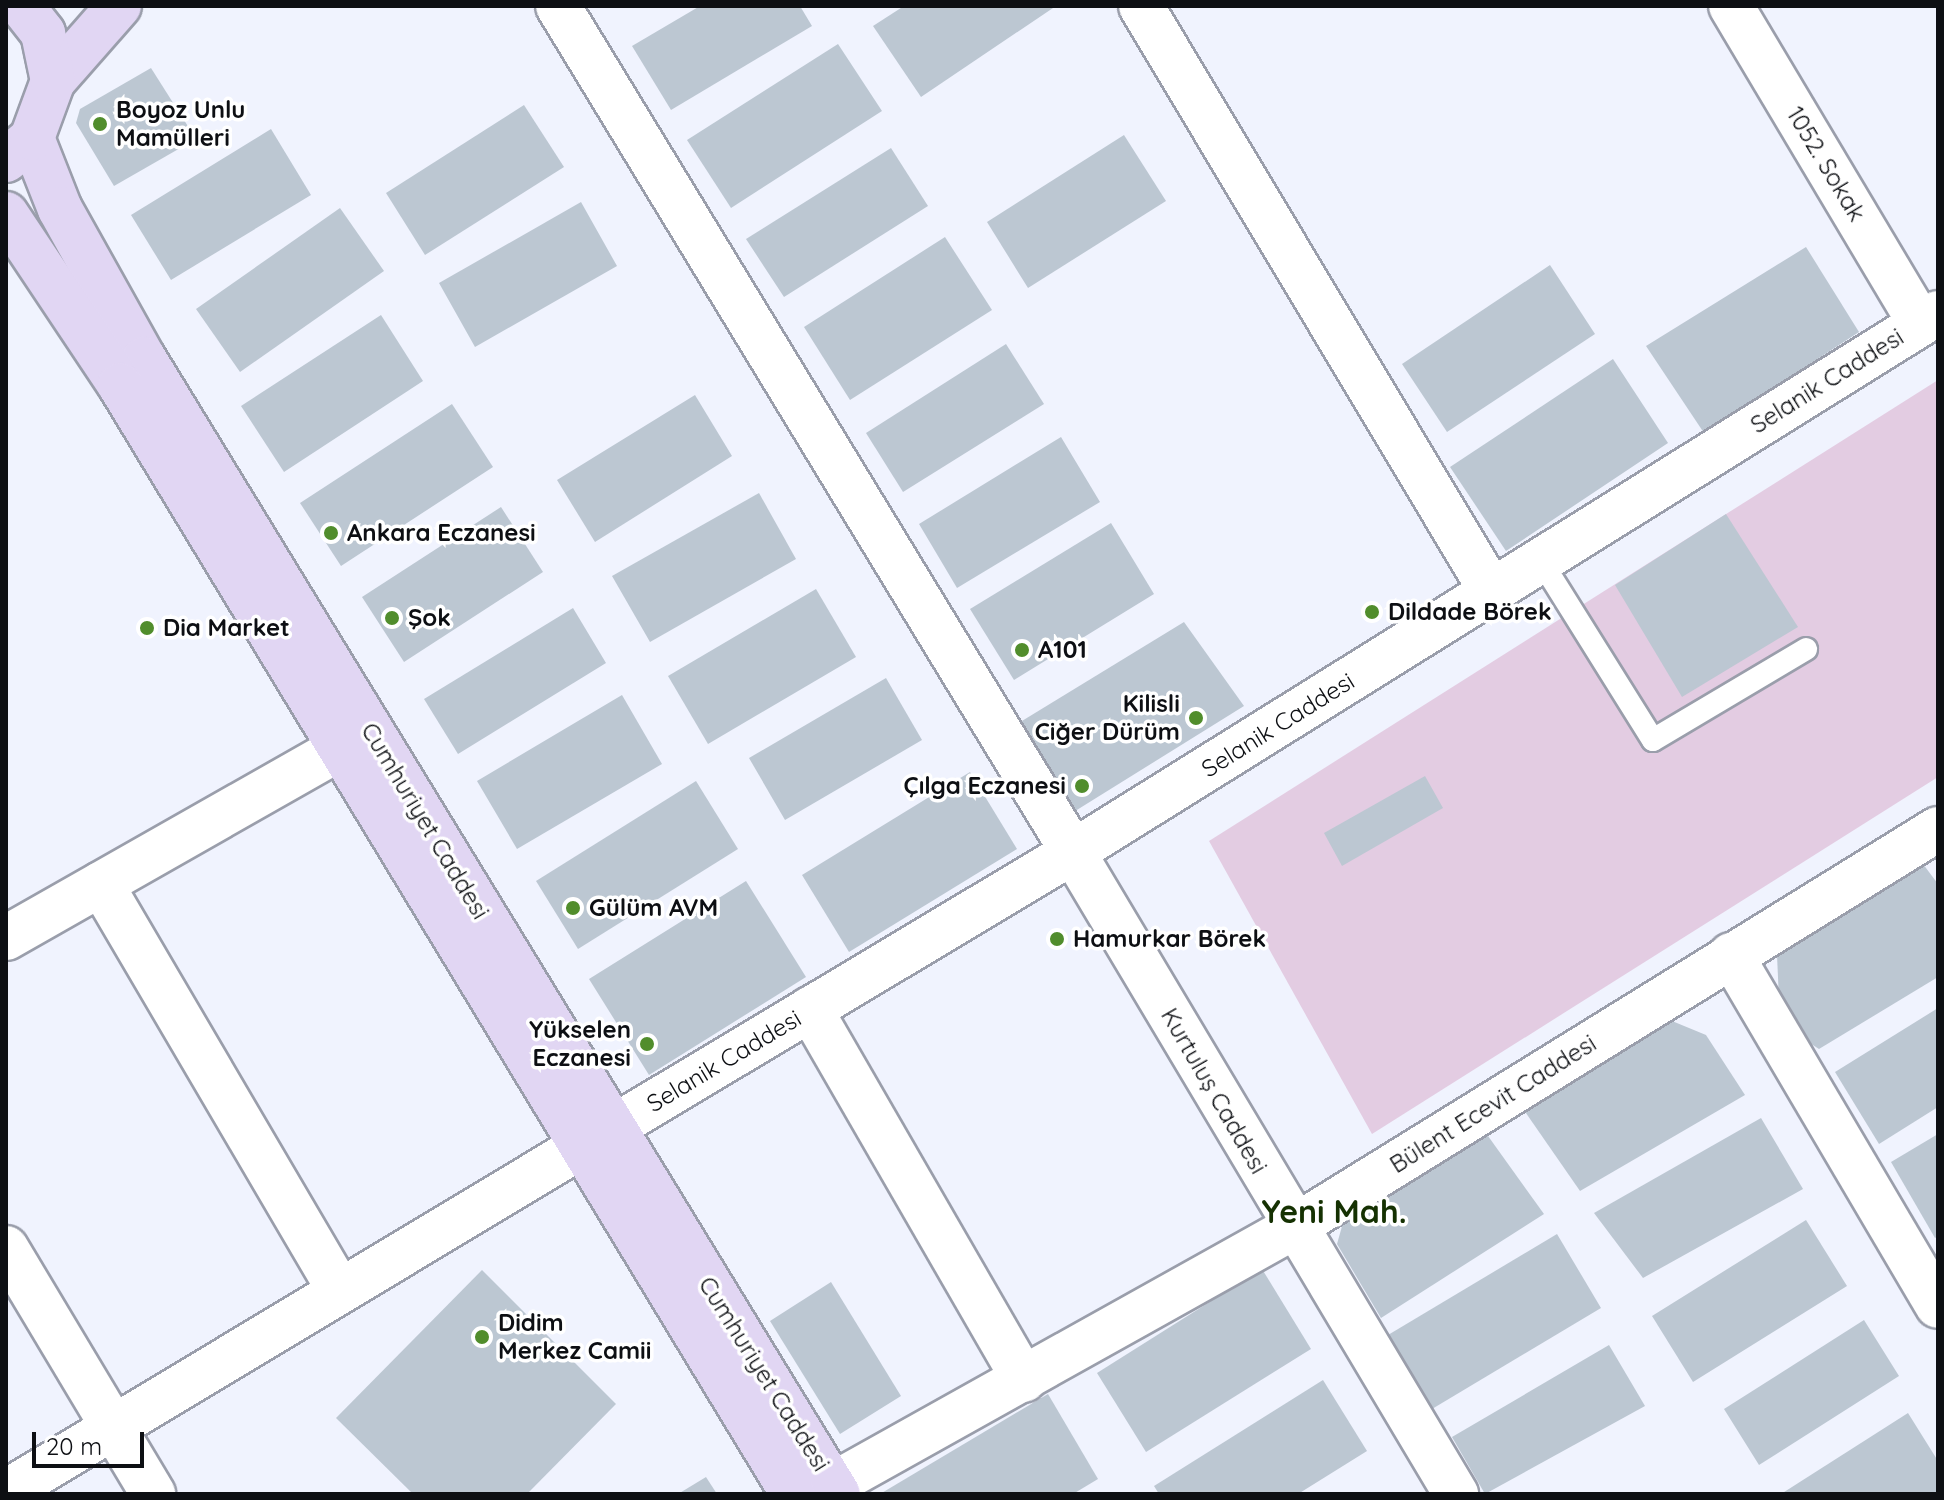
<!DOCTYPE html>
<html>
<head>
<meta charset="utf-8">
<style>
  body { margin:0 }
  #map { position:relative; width:1944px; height:1500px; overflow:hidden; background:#f0f3fe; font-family:Quicksand,sans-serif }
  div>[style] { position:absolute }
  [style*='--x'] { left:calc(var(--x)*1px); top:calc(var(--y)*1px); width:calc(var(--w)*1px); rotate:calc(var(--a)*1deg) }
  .green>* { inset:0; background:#e3cce2 }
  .building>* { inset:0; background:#bcc7d2 }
  .roads { filter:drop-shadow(2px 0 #9a9eab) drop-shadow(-2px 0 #9a9eab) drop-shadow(0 2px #9a9eab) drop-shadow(0 -2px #9a9eab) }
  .service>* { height:22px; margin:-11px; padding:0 11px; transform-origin:11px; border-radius:11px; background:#fff }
  .minor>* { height:44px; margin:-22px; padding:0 22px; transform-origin:22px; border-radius:22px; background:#fff }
  .tertiary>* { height:44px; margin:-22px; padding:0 22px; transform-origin:22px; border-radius:22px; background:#fff }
  .secondary>* { height:44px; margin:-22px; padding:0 22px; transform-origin:22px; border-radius:22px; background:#e1d6f3 }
  .dots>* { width:22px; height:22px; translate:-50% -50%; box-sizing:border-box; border:4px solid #fff; border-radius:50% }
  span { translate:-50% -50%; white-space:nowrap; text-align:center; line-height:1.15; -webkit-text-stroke:7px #fff; paint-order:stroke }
  .poi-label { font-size:24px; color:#0d0f13; font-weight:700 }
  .left { translate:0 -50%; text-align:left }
  .right { translate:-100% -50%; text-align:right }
  .street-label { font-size:24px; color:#0d0f13 }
  .district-label { font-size:32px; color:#153102; font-weight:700 }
  .frame { position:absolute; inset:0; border:8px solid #0d0f13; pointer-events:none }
  .scale { position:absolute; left:32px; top:1432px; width:112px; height:36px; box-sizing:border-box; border:4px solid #0d0f13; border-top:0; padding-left:10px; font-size:24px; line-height:28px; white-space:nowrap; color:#0d0f13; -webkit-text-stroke:6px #fff; paint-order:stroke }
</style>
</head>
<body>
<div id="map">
  <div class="green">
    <div style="clip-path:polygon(1938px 380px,1938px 777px,1372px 1134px,1209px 841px)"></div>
  </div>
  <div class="building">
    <div style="clip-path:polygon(700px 6px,800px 6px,812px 26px,671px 110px,632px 46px)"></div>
    <div style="clip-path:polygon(904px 6px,1056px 6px,921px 97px,873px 26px)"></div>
    <div style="clip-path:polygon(838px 44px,882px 111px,731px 208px,687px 140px)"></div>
    <div style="clip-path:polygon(151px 68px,196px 139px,114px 186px,76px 123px,80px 109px)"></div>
    <div style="clip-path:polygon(524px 105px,564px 167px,425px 255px,386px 193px)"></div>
    <div style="clip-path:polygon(271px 129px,311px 195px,171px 280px,131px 215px)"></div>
    <div style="clip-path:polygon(1124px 135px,1166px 201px,1028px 288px,987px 222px)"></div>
    <div style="clip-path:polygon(891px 148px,928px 206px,784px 297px,746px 239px)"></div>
    <div style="clip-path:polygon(581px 202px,617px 266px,475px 347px,439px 283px)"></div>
    <div style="clip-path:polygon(340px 208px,384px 271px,240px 372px,196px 309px)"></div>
    <div style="clip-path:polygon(945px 237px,992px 310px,850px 400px,804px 327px)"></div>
    <div style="clip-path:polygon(1806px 247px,1859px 332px,1704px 433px,1646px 346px)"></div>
    <div style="clip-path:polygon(1550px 265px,1595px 334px,1447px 432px,1402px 364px)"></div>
    <div style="clip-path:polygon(381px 315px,423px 381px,284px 472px,241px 406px)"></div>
    <div style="clip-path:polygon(1006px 344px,1044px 404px,903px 492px,866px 433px)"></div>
    <div style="clip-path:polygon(1613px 359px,1668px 443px,1506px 551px,1450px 467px)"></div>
    <div style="clip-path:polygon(695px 395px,732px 456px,595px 542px,557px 480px)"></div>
    <div style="clip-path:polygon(452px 404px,493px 467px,341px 566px,300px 503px)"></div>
    <div style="clip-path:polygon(1061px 437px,1100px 502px,957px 588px,919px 524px)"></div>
    <div style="clip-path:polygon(759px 493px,796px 559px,650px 642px,612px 576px)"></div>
    <div style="clip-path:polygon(501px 507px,543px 572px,404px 662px,362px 597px)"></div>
    <div style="clip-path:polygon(1726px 514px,1798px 627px,1682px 697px,1615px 585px)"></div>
    <div style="clip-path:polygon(1111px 523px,1154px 594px,1014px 680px,970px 609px)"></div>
    <div style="clip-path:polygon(816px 589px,856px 657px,708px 744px,668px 676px)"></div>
    <div style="clip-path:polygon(573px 608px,606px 663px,458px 754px,424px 699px)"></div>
    <div style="clip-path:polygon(1184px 622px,1244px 706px,1072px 813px,1017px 724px)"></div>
    <div style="clip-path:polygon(886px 678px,922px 740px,785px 820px,749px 758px)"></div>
    <div style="clip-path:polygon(622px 695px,662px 764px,517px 849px,477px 781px)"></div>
    <div style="clip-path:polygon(970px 772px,1017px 849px,849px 952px,802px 875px)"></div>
    <div style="clip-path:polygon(1425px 776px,1443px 808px,1342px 866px,1324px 833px)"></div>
    <div style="clip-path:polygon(696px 781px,738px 849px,578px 949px,536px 881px)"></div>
    <div style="clip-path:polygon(1923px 864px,1938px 884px,1938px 977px,1819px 1049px,1802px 1038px,1779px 1000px,1777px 955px)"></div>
    <div style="clip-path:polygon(746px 881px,806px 977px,649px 1075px,589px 979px)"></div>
    <div style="clip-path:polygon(1938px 1008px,1938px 1107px,1879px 1144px,1835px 1072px)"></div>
    <div style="clip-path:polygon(1672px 1021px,1706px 1035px,1745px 1095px,1580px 1191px,1521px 1106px)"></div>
    <div style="clip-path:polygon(1761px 1118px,1803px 1189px,1643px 1278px,1594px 1213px)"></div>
    <div style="clip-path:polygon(1483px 1129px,1544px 1214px,1381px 1318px,1337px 1244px,1346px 1212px)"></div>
    <div style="clip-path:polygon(1938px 1134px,1938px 1236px,1935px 1238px,1891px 1162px)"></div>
    <div style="clip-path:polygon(1806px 1220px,1847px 1286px,1693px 1382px,1652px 1316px)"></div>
    <div style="clip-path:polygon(1557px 1234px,1601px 1308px,1432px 1409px,1388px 1335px)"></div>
    <div style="clip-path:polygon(1262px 1269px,1311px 1349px,1146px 1452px,1097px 1373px)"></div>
    <div style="clip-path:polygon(482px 1270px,616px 1404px,527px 1494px,413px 1494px,336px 1418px)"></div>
    <div style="clip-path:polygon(831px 1282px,901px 1396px,840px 1434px,770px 1321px)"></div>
    <div style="clip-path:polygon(1864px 1320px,1899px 1376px,1759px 1465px,1724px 1409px)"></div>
    <div style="clip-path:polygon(1609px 1345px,1645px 1406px,1485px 1494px,1452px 1437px)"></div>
    <div style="clip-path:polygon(1323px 1380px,1367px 1451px,1298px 1494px,1159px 1494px,1154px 1486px)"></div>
    <div style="clip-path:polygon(1048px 1394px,1098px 1479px,1073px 1494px,880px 1494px)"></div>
    <div style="clip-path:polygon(1908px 1413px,1938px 1461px,1938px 1494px,1781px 1494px)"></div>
    <div style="clip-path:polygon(706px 1477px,717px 1494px,678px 1494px)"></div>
  </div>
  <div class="roads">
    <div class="service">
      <div style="--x:1541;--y:561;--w:211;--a:58"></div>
      <div style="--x:1653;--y:740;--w:178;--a:-30.7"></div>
    </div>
    <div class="minor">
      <div style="--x:558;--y:6;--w:990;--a:58.67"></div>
      <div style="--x:1141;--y:6;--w:683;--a:59.08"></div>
      <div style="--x:1731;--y:6;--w:369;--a:59.2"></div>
      <div style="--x:101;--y:884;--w:472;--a:59.6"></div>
      <div style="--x:6;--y:938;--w:383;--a:-29.6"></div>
      <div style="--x:1731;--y:955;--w:407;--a:59.5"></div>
      <div style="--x:810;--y:1009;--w:428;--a:60"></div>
      <div style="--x:6;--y:1248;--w:287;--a:59.1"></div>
    </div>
    <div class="tertiary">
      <div style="--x:1073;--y:852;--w:748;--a:59.18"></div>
      <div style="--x:612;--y:1128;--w:537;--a:-30.91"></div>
      <div style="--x:1073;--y:852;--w:1019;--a:-31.93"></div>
      <div style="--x:832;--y:1485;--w:529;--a:-29.18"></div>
      <div style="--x:1294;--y:1227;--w:757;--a:-31.72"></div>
      <div style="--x:6;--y:1492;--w:672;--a:-30.99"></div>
    </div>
    <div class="secondary">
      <div style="--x:53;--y:81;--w:100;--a:-48.7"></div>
      <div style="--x:32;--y:138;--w:76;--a:68.5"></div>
      <div style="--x:60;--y:209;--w:172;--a:60.8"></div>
      <div style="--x:144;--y:359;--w:1330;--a:58.56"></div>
      <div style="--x:6;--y:160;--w:34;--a:-40"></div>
      <div style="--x:32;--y:138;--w:61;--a:-69.8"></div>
      <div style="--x:53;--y:81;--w:49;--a:-101.8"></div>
      <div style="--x:43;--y:33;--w:34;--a:-128"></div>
      <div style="--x:6;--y:214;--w:206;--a:56.3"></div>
      <div style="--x:120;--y:385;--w:1297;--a:58.75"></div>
    </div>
  </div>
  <div class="dots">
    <div style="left:100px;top:124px;background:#518d2c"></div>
    <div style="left:331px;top:533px;background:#518d2c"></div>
    <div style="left:1372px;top:612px;background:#518d2c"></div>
    <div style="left:392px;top:618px;background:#518d2c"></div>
    <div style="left:147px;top:628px;background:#518d2c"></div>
    <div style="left:1022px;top:650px;background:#518d2c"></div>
    <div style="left:1196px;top:718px;background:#518d2c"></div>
    <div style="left:1082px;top:786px;background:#518d2c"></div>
    <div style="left:573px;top:908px;background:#518d2c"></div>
    <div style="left:1057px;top:939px;background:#518d2c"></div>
    <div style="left:647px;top:1044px;background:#518d2c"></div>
    <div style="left:482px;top:1337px;background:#518d2c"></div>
  </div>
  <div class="poi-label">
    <span class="left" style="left:116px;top:124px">Boyoz Unlu<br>Mamülleri</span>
    <span class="left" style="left:347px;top:533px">Ankara Eczanesi</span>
    <span class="left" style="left:1388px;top:612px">Dildade Börek</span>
    <span class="left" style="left:408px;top:618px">Şok</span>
    <span class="left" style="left:163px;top:628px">Dia Market</span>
    <span class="left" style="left:1038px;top:650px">A101</span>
    <span class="right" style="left:1180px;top:718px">Kilisli<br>Ciğer Dürüm</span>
    <span class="right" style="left:1066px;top:786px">Çılga Eczanesi</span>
    <span class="left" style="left:589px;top:908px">Gülüm AVM</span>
    <span class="left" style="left:1073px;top:939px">Hamurkar Börek</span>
    <span class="right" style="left:631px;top:1044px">Yükselen<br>Eczanesi</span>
    <span class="left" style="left:498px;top:1337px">Didim<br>Merkez Camii</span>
  </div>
  <div class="street-label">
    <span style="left:1826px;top:164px;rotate:59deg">1052. Sokak</span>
    <span style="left:1827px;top:381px;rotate:-32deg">Selanik Caddesi</span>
    <span style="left:1278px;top:725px;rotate:-32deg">Selanik Caddesi</span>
    <span style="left:425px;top:821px;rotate:59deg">Cumhuriyet Caddesi</span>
    <span style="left:724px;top:1061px;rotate:-31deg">Selanik Caddesi</span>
    <span style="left:1214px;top:1091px;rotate:60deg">Kurtuluş Caddesi</span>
    <span style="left:1493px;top:1104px;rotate:-32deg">Bülent Ecevit Caddesi</span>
    <span style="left:764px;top:1374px;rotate:58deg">Cumhuriyet Caddesi</span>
  </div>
  <div class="district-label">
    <span style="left:1334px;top:1211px">Yeni Mah.</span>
  </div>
  <div class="frame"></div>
  <div class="scale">20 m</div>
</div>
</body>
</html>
